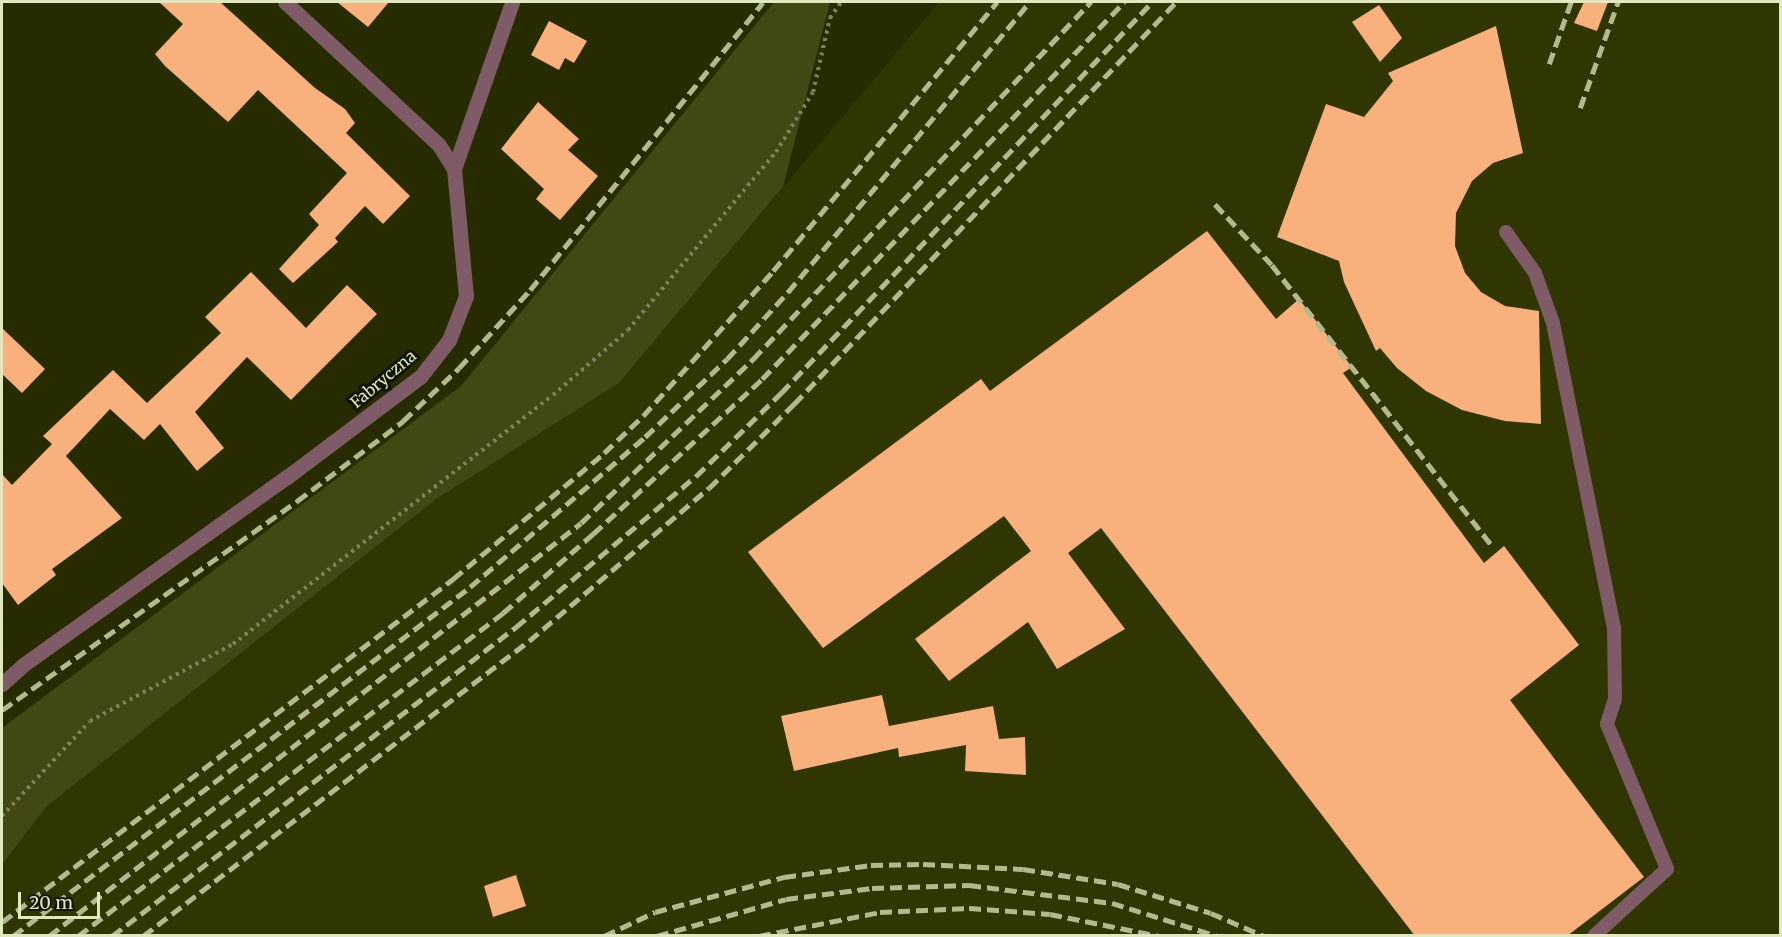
<!DOCTYPE html>
<html>
<head>
<meta charset="utf-8">
<style>
  body { margin:0 }
  #map { position:relative; width:1782px; height:937px; overflow:hidden; background:#272c00; font-family:Merriweather,serif }
  div>[style] { position:absolute }
  [style*='--x'] { left:calc(var(--x)*1px); top:calc(var(--y)*1px); width:calc(var(--w)*1px); rotate:calc(var(--a)*1deg) }
  .built>* { inset:0; background:#303601 }
  .green>* { inset:0; background:#414813 }
  .building>* { inset:0; background:#f8b07c }
  .path>* { height:4px; margin-top:-2px; transform-origin:0; background:repeating-linear-gradient(90deg,#7d8459 0 3px,transparent 0 7.5px) }
  .lane>* { height:14px; margin:-7px; padding:0 7px; transform-origin:7px; border-radius:7px; background:#7e5b67 }
  .street>* { height:15px; margin:-7.5px; padding:0 7.5px; transform-origin:7.5px; border-radius:7.5px; background:#7e5b67 }
  .rail>* { height:4.5px; margin-top:-2.25px; transform-origin:0; background:repeating-linear-gradient(90deg,#b2b98f 0 12px,transparent 0 18px) }
  span { translate:-50% -50%; white-space:nowrap; text-align:center; line-height:1.15; -webkit-text-stroke:6px #101400; paint-order:stroke }
  .street-label { font-size:16px; color:#e0e8bf }
  .frame { position:absolute; inset:0; border:3px solid #e0e8bf; pointer-events:none }
  .scale { position:absolute; left:18px; top:892px; width:82px; height:27px; box-sizing:border-box; border:3px solid #e0e8bf; border-top:0; padding-left:8px; font-size:18px; line-height:21px; white-space:nowrap; color:#e0e8bf; -webkit-text-stroke:4px #101400; paint-order:stroke }
</style>
</head>
<body>
<div id="map">
  <div class="built">
    <div style="clip-path:polygon(939px 2px,1780px 2px,1780px 935px,2px 936px,2px 865px,46px 807px,435px 500px,619px 383px)"></div>
  </div>
  <div class="green">
    <div style="clip-path:polygon(774px 2px,830px 2px,783px 187px,619px 383px,435px 500px,46px 807px,2px 865px,2px 728px,461px 386px)"></div>
  </div>
  <div class="building">
    <div style="clip-path:polygon(159px 2px,220px 2px,315px 88px,345px 109px,355px 123px,346px 133px,410px 196px,383px 224px,365px 206px,335px 238px,338px 242px,293px 283px,279px 269px,319px 225px,309px 214px,347px 173px,258px 90px,228px 122px,165px 66px,155px 54px,183px 24px)"></div>
    <div style="clip-path:polygon(337px 2px,389px 2px,368px 27px)"></div>
    <div style="clip-path:polygon(1584px 2px,1608px 2px,1597px 31px,1574px 23px)"></div>
    <div style="clip-path:polygon(1379px 5px,1402px 38px,1380px 62px,1352px 22px)"></div>
    <div style="clip-path:polygon(549px 21px,587px 41px,574px 63px,565px 58px,559px 70px,531px 55px)"></div>
    <div style="clip-path:polygon(1496px 26px,1523px 153px,1493px 163px,1472px 181px,1456px 213px,1455px 246px,1465px 273px,1481px 292px,1505px 306px,1539px 311px,1541px 424px,1505px 421px,1462px 410px,1426px 391px,1397px 368px,1380px 348px,1376px 351px,1344px 282px,1339px 261px,1277px 237px,1326px 104px,1364px 117px,1393px 81px,1388px 73px)"></div>
    <div style="clip-path:polygon(538px 102px,579px 139px,568px 150px,598px 176px,560px 220px,536px 199px,544px 189px,501px 149px)"></div>
    <div style="clip-path:polygon(1207px 231px,1276px 319px,1299px 299px,1352px 367px,1343px 373px,1484px 563px,1504px 546px,1579px 645px,1510px 700px,1644px 877px,1567px 936px,1415px 936px,1101px 528px,1068px 553px,1125px 629px,1057px 669px,1028px 622px,949px 681px,915px 639px,1031px 551px,1004px 516px,823px 648px,748px 552px,981px 379px,990px 391px)"></div>
    <div style="clip-path:polygon(251px 272px,306px 328px,347px 285px,377px 314px,291px 400px,247px 357px,195px 412px,224px 448px,197px 471px,160px 424px,144px 440px,110px 409px,66px 456px,122px 518px,52px 569px,56px 575px,18px 605px,2px 583px,2px 474px,12px 485px,52px 444px,43px 436px,113px 370px,147px 403px,221px 333px,205px 317px)"></div>
    <div style="clip-path:polygon(2px 328px,45px 369px,22px 393px,2px 374px)"></div>
    <div style="clip-path:polygon(882px 695px,889px 726px,993px 706px,999px 739px,1025px 737px,1026px 775px,965px 771px,966px 745px,899px 757px,898px 748px,794px 771px,781px 716px)"></div>
    <div style="clip-path:polygon(516px 875px,526px 906px,493px 917px,484px 886px)"></div>
  </div>
  <div class="path">
    <div style="--x:2;--y:816;--w:129;--a:-47.2"></div>
    <div style="--x:90;--y:721;--w:162;--a:-28.3"></div>
    <div style="--x:233;--y:644;--w:405;--a:-37.9"></div>
    <div style="--x:553;--y:395;--w:99;--a:-40.9"></div>
    <div style="--x:628;--y:330;--w:231;--a:-50.3"></div>
    <div style="--x:776;--y:152;--w:70;--a:-58.3"></div>
    <div style="--x:813;--y:92;--w:76;--a:-77.1"></div>
    <div style="--x:830;--y:18;--w:19;--a:-55"></div>
  </div>
  <div class="lane">
    <div style="--x:1506;--y:232;--w:50;--a:54.7"></div>
    <div style="--x:1535;--y:273;--w:53;--a:70.2"></div>
    <div style="--x:1553;--y:323;--w:311;--a:78.7"></div>
    <div style="--x:1614;--y:628;--w:71;--a:89.2"></div>
    <div style="--x:1615;--y:699;--w:26;--a:108"></div>
    <div style="--x:1607;--y:724;--w:157;--a:67.5"></div>
    <div style="--x:1667;--y:869;--w:99;--a:137.5"></div>
  </div>
  <div class="street">
    <div style="--x:454;--y:169;--w:177;--a:-70.8"></div>
    <div style="--x:2;--y:684;--w:28;--a:-42"></div>
    <div style="--x:23;--y:665;--w:324;--a:-35.5"></div>
    <div style="--x:287;--y:477;--w:168;--a:-37"></div>
    <div style="--x:421;--y:376;--w:46;--a:-52.1"></div>
    <div style="--x:449;--y:340;--w:47;--a:-68.9"></div>
    <div style="--x:466;--y:296;--w:128;--a:-95.4"></div>
    <div style="--x:454;--y:169;--w:28;--a:-122"></div>
    <div style="--x:439;--y:145;--w:210;--a:-137.1"></div>
  </div>
  <div class="rail">
    <div style="--x:1549;--y:64;--w:66;--a:-70.5"></div>
    <div style="--x:1580;--y:108;--w:113;--a:-70.3"></div>
    <div style="--x:1215;--y:204;--w:83;--a:46.9"></div>
    <div style="--x:1272;--y:265;--w:357;--a:51.9"></div>
    <div style="--x:2;--y:710;--w:362;--a:-35.3"></div>
    <div style="--x:297;--y:501;--w:133;--a:-37"></div>
    <div style="--x:403;--y:421;--w:77;--a:-43.4"></div>
    <div style="--x:459;--y:368;--w:105;--a:-47.7"></div>
    <div style="--x:530;--y:290;--w:370;--a:-51"></div>
    <div style="--x:2;--y:922;--w:567;--a:-37.25"></div>
    <div style="--x:453;--y:579;--w:197;--a:-39.8"></div>
    <div style="--x:604;--y:453;--w:54;--a:-43.5"></div>
    <div style="--x:643;--y:416;--w:195;--a:-48.1"></div>
    <div style="--x:773;--y:271;--w:350;--a:-50.2"></div>
    <div style="--x:13;--y:936;--w:575;--a:-37.37"></div>
    <div style="--x:470;--y:587;--w:230;--a:-40.6"></div>
    <div style="--x:645;--y:437;--w:113;--a:-43.6"></div>
    <div style="--x:727;--y:359;--w:91;--a:-47.7"></div>
    <div style="--x:788;--y:292;--w:378;--a:-50.2"></div>
    <div style="--x:49;--y:936;--w:673;--a:-37.82"></div>
    <div style="--x:581;--y:523;--w:238;--a:-43.6"></div>
    <div style="--x:753;--y:359;--w:492;--a:-46.6"></div>
    <div style="--x:78;--y:936;--w:534;--a:-37.23"></div>
    <div style="--x:503;--y:613;--w:120;--a:-41.3"></div>
    <div style="--x:593;--y:534;--w:229;--a:-42.5"></div>
    <div style="--x:762;--y:379;--w:523;--a:-46.16"></div>
    <div style="--x:112;--y:936;--w:509;--a:-37.41"></div>
    <div style="--x:516;--y:627;--w:235;--a:-40"></div>
    <div style="--x:696;--y:476;--w:119;--a:-44.3"></div>
    <div style="--x:781;--y:393;--w:539;--a:-46.5"></div>
    <div style="--x:143;--y:936;--w:486;--a:-37.4"></div>
    <div style="--x:529;--y:641;--w:236;--a:-40.4"></div>
    <div style="--x:709;--y:488;--w:120;--a:-44.7"></div>
    <div style="--x:794;--y:404;--w:555;--a:-46.46"></div>
    <div style="--x:604;--y:936;--w:56;--a:-25.2"></div>
    <div style="--x:655;--y:912;--w:134;--a:-15.2"></div>
    <div style="--x:784;--y:877;--w:88;--a:-7.9"></div>
    <div style="--x:871;--y:865;--w:52;--a:-1.1"></div>
    <div style="--x:923;--y:864;--w:100;--a:2.9"></div>
    <div style="--x:1023;--y:869;--w:96;--a:9"></div>
    <div style="--x:1118;--y:884;--w:97;--a:17.3"></div>
    <div style="--x:1211;--y:913;--w:58;--a:23.5"></div>
    <div style="--x:657;--y:936;--w:134;--a:-16"></div>
    <div style="--x:786;--y:899;--w:87;--a:-7.3"></div>
    <div style="--x:872;--y:888;--w:97;--a:-1.8"></div>
    <div style="--x:969;--y:885;--w:144;--a:7.2"></div>
    <div style="--x:1112;--y:903;--w:110;--a:17.4"></div>
    <div style="--x:759;--y:936;--w:123;--a:-11.2"></div>
    <div style="--x:880;--y:912;--w:89;--a:-2.6"></div>
    <div style="--x:969;--y:908;--w:81;--a:4.2"></div>
    <div style="--x:1050;--y:914;--w:111;--a:11.4"></div>
  </div>
  <div class="street-label">
    <span style="left:383px;top:379px;rotate:-40deg">Fabryczna</span>
  </div>
  <div class="frame"></div>
  <div class="scale">20 m</div>
</div>
</body>
</html>
